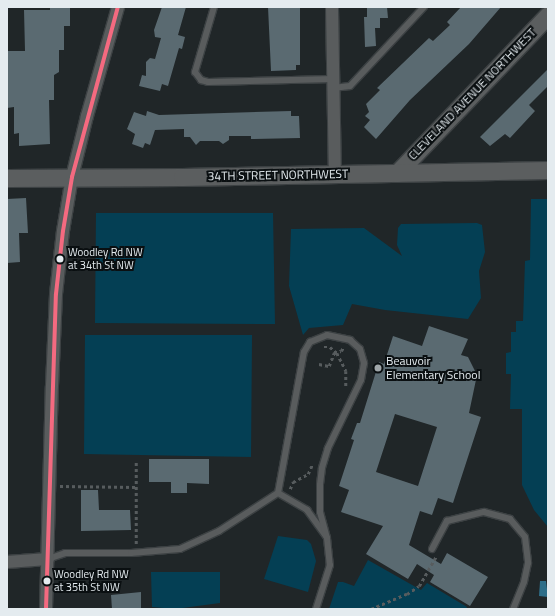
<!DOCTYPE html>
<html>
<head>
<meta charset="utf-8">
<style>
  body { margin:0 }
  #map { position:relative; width:555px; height:616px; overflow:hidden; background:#202628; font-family:"Titillium Web",sans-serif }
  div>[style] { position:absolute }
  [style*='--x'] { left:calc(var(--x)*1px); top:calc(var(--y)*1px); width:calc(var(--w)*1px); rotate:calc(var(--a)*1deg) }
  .green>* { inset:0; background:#043f54 }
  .water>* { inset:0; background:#2e6e89 }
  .building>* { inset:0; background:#5a6a71 }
  .path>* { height:2.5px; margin-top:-1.25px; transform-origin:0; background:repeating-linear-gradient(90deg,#575c5e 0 3px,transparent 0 6px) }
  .roads { filter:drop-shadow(1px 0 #3c4143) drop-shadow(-1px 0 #3c4143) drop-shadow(0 1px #3c4143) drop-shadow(0 -1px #3c4143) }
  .lane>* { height:6px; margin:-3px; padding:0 3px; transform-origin:3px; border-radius:3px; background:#595c5d }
  .street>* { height:12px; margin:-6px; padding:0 6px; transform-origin:6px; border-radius:6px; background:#595c5d }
  .secondary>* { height:17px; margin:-8.5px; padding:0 8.5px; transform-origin:8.5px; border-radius:8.5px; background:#5b5e5f }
  .bus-1>* { height:4px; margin:-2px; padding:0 2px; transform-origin:2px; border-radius:2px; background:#f46a80 }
  .dots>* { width:11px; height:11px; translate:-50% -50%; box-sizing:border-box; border:2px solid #0a0f11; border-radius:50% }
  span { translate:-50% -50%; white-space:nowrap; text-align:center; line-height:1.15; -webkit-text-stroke:4px #0a0f11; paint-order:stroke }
  .bus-label { font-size:11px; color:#e4ebef }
  .left { translate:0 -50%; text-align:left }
  .street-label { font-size:12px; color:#e4ebef }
  .poi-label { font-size:12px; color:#e4ebef }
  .frame { position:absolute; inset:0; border:8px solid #e4ebef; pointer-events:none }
</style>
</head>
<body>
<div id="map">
  <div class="green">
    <div style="clip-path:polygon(531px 199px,548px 199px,548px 527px,534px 510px,522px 485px,522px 409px,510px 409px,511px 374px,506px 374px,506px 353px,511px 352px,511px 332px,516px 332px,516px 321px,523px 321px,525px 261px,530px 260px)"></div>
    <div style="clip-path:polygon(96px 213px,273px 213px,275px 324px,95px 323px)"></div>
    <div style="clip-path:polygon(477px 223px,482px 225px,485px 252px,479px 271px,481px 298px,468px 319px,385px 310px,352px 304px,343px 325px,309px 328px,303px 335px,289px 286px,291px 229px,364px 228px,402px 256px,397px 245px,398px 228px,401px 224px)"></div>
    <div style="clip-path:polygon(85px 335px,252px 335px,251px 457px,84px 454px)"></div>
    <div style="clip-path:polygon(278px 536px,307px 540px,311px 544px,316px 561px,308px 592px,264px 579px)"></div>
    <div style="clip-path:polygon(368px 560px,421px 590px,427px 583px,467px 607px,466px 609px,329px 609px,338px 582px,343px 582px,354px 586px)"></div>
    <div style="clip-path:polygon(151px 572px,220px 572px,220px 603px,175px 609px,152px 607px)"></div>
  </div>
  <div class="water">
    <div style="clip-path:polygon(540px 581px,546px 581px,548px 597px,539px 596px)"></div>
  </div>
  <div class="building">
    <div style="clip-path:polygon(50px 7px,70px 8px,70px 26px,64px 26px,64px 50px,59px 50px,59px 72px,54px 75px,54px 100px,49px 100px,50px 144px,19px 146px,19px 133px,14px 134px,14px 107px,7px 108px,7px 51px,25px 51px,24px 10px,50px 10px)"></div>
    <div style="clip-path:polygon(162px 7px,186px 7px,178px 35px,185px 37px,182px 49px,179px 48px,168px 86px,162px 84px,160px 91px,139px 86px,142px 75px,146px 76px,146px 62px,150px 58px,155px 59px,161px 38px,155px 37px,154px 30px)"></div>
    <div style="clip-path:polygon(268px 7px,300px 7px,300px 65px,296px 65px,296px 70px,271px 71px)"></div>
    <div style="clip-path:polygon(367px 7px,387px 7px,388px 18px,380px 18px,380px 28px,375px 28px,376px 46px,365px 47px,364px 17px,367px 17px)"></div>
    <div style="clip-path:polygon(461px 7px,501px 7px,469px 44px,410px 100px,376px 139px,364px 127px,370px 120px,365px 116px,369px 112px,366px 104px,380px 90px,377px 88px,429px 38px,433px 41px,450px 25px,447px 22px)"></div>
    <div style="clip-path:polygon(548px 69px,548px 86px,529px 105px,535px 111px,510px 138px,505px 134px,490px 146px,480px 137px)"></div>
    <div style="clip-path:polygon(147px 111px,159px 115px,291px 111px,291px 116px,299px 116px,300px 138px,251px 139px,251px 136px,229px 136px,229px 140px,223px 144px,219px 141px,200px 141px,196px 145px,190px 137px,184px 137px,184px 129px,155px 130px,150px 145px,145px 143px,143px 148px,132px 144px,135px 134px,127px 129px,134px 112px,146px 116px)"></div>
    <div style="clip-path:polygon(26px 198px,28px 233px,19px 233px,20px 262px,7px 263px,7px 199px)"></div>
    <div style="clip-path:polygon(evenodd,429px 326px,468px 339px,461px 355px,468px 357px,477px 375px,469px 413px,481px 417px,453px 503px,438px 498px,432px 515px,420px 511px,409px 545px,441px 564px,447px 553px,488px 577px,470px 606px,430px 582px,434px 575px,417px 564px,408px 579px,366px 554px,383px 526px,341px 512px,349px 490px,339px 486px,354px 440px,351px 439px,357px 423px,360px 423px,379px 362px,384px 364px,393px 336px,422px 346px,429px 326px,395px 414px,437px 427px,418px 486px,376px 472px,395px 414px)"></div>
    <div style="clip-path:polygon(149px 459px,209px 459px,209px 484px,187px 483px,187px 493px,171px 493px,171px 482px,149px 482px)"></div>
    <div style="clip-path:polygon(81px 490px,98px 490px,99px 510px,130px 510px,131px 530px,81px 531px)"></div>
    <div style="clip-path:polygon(141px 592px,141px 609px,112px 609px,111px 595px)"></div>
  </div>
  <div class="path">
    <div style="--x:324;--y:347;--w:6;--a:0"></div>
    <div style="--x:330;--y:347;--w:9;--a:41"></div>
    <div style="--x:337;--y:353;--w:20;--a:63"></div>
    <div style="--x:346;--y:371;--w:17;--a:90"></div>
    <div style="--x:319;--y:364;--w:10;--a:11"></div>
    <div style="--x:329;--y:366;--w:14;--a:-69"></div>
    <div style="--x:334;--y:353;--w:7;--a:-16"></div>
    <div style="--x:341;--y:351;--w:4;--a:-56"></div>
    <div style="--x:60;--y:486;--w:76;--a:0.8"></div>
    <div style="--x:290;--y:489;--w:8;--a:-67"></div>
    <div style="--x:293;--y:482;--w:17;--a:-28"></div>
    <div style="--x:308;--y:474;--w:10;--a:-66"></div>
    <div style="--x:136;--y:544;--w:83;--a:-90"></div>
    <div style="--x:371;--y:609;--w:39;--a:-23"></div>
    <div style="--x:407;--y:594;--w:14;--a:-34"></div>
    <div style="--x:419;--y:586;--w:34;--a:-60"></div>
  </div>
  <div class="roads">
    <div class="lane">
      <div style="--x:214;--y:7;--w:68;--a:106.3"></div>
      <div style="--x:195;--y:72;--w:10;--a:53"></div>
      <div style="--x:201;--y:80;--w:7;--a:16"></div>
      <div style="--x:208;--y:82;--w:125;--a:-1.4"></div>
      <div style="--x:333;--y:88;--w:17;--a:-7"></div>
      <div style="--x:350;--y:86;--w:108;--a:-46.9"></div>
      <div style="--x:278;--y:493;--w:34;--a:30"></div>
      <div style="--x:307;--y:510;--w:34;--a:54"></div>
      <div style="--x:327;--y:538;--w:27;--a:84"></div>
      <div style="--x:330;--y:565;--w:46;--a:107.7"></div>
      <div style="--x:432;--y:549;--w:32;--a:-62"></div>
      <div style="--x:447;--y:521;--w:38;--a:-14"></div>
      <div style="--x:484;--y:512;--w:27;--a:15"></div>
      <div style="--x:510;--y:519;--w:23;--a:50"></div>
      <div style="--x:525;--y:537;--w:26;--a:83"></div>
      <div style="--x:528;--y:563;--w:19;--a:102"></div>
      <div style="--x:524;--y:582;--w:29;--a:112"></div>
      <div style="--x:48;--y:559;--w:18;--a:-19"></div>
      <div style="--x:65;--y:553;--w:66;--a:0"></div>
      <div style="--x:131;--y:553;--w:49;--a:-4.7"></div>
      <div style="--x:180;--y:549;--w:43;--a:-24.8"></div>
      <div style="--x:219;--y:531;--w:70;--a:-32.8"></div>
      <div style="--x:278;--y:493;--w:143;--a:-79.6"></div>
      <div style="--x:304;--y:352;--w:12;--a:-59"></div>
      <div style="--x:310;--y:342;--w:18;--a:-22"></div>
      <div style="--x:327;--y:335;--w:24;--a:12"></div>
      <div style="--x:350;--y:340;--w:13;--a:42"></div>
      <div style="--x:360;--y:349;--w:15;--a:74"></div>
      <div style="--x:364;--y:363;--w:17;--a:100"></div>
      <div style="--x:361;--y:380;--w:76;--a:115.9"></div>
      <div style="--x:328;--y:448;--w:21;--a:107"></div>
      <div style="--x:322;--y:468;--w:17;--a:97"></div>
      <div style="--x:320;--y:485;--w:27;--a:90"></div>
      <div style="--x:320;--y:512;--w:27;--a:75"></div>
    </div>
    <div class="street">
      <div style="--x:332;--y:7;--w:167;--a:89"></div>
      <div style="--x:7;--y:562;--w:41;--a:-4.2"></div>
      <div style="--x:46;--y:609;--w:223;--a:-88.5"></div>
      <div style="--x:52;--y:386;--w:92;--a:-87.5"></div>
      <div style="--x:56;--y:294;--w:63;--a:-83.7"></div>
      <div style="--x:63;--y:231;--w:55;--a:-80.5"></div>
      <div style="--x:72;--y:177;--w:63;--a:-76.2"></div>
      <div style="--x:87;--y:116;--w:113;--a:-74.1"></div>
    </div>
    <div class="secondary">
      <div style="--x:397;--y:173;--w:219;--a:-46.3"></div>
      <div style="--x:7;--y:178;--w:175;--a:-0.3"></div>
      <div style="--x:182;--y:177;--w:366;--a:-1.1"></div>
    </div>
  </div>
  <div class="bus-1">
    <div style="--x:46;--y:609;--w:315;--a:-88.2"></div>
    <div style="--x:56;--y:294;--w:63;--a:-83.7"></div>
    <div style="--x:63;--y:231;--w:55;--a:-80.5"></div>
    <div style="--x:72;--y:177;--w:176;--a:-74.9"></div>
  </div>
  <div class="dots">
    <div style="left:60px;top:259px;background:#e4ebef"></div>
    <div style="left:378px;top:368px;background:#9fa6a9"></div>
    <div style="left:47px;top:581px;background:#e4ebef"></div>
  </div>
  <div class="bus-label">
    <span class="left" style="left:68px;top:259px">Woodley Rd NW<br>at 34th St NW</span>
    <span class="left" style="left:54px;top:581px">Woodley Rd NW<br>at 35th St NW</span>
  </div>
  <div class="street-label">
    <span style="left:472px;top:94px;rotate:-46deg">CLEVELAND AVENUE NORTHWEST</span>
    <span style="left:278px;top:175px;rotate:-1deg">34TH STREET NORTHWEST</span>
  </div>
  <div class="poi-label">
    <span class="left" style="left:386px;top:368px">Beauvoir<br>Elementary School</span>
  </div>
  <div class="frame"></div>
</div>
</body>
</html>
